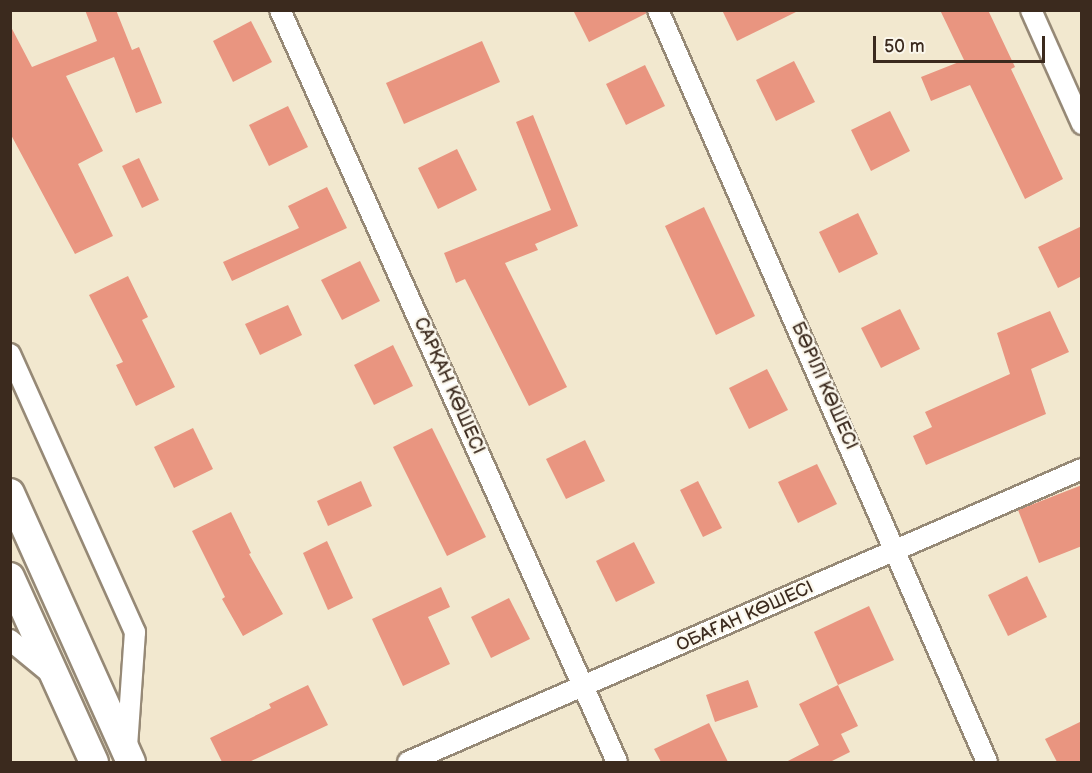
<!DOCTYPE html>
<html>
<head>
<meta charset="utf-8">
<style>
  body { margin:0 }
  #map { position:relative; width:1092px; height:773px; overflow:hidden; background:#f2e8cf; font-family:"Balsamiq Sans",sans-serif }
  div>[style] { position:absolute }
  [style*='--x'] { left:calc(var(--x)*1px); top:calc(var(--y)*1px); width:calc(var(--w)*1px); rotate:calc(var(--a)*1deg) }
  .building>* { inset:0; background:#e99580 }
  .roads { filter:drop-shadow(2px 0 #968976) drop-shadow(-2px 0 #968976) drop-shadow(0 2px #968976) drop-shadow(0 -2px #968976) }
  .minor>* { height:20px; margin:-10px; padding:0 10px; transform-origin:10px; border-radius:10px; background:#fff }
  .secondary>* { height:28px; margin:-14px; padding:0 14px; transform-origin:14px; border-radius:14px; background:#fff }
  span { translate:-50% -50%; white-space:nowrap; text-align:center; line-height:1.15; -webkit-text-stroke:4.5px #fbf7ec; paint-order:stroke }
  .street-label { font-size:18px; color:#3b2a1e }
  .frame { position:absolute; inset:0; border:12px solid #3b2a1e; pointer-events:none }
  .scale { position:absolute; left:873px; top:36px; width:172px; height:27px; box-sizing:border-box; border:3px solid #3b2a1e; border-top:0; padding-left:8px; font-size:18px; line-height:21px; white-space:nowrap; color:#3b2a1e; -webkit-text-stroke:4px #fbf7ec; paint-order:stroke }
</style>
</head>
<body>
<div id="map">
  <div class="building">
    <div style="clip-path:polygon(85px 10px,116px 10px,132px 50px,139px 47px,162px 103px,136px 113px,114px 57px,66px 76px,103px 151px,78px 164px,113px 236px,75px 254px,10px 133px,10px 25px,32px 67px,97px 41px)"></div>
    <div style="clip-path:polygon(573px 10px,646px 10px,647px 13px,589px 42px)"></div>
    <div style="clip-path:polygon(722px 10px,800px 10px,737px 41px)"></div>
    <div style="clip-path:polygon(940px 10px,988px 10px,1015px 67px,1011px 69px,1063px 179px,1025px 199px,970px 85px,931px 101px,921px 77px,964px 60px)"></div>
    <div style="clip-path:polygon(251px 21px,272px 62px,233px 82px,213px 41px)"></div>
    <div style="clip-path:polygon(482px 41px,500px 82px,404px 124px,386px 83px)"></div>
    <div style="clip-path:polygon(794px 61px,815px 102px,776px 121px,756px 80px)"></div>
    <div style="clip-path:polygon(645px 65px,665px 106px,626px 125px,606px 84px)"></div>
    <div style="clip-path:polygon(288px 106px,308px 147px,269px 166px,249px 125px)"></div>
    <div style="clip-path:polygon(890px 111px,910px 151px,871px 171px,851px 130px)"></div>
    <div style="clip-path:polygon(533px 115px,578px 226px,535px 244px,538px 250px,505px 263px,567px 387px,529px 406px,465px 279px,456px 283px,444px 253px,551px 210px,516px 122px)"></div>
    <div style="clip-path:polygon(457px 149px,477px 190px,438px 209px,418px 168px)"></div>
    <div style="clip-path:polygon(139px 158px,159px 200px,142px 208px,122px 166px)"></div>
    <div style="clip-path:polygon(327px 187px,347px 228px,232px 281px,223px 262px,299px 228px,288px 206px)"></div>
    <div style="clip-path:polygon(704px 207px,755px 316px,716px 335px,665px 226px)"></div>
    <div style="clip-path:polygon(858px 213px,878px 254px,839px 273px,819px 232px)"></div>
    <div style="clip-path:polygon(1082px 226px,1082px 276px,1058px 288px,1038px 247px)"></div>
    <div style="clip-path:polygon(360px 261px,380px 301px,342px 320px,321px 280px)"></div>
    <div style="clip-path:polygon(128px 276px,148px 317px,142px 320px,175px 387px,136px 406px,116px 365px,123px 362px,89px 295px)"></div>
    <div style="clip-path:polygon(288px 305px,302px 335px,260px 355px,245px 324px)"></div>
    <div style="clip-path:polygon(900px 309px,920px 349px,881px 368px,861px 328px)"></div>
    <div style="clip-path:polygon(1050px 311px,1069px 352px,1031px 369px,1046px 414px,926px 465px,913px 436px,932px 427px,925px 412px,1010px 374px,997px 333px)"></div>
    <div style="clip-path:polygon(393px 345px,413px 386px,374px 405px,354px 365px)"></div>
    <div style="clip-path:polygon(767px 369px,788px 410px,749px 429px,729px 388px)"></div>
    <div style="clip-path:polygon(193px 428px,213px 469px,174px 488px,154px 447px)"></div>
    <div style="clip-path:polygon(432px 428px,486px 537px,447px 556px,393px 447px)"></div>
    <div style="clip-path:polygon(585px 440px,605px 481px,566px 499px,546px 459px)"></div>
    <div style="clip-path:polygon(817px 464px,837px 504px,798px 523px,778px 482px)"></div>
    <div style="clip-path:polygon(361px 481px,372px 506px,328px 526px,317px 501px)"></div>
    <div style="clip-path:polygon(698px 481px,722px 528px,703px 537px,680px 490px)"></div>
    <div style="clip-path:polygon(1082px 485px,1082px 546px,1039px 563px,1018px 510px)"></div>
    <div style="clip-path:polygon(231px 512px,251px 553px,249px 554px,283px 614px,243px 636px,222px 599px,225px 597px,192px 531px)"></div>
    <div style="clip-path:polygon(327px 541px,353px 598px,328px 610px,303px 553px)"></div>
    <div style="clip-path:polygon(634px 542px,655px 583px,616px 602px,596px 561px)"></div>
    <div style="clip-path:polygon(1027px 576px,1047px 617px,1008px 636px,988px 595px)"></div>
    <div style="clip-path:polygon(441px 587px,450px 607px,428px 617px,450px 664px,403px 686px,372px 619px)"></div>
    <div style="clip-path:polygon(509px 598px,530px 639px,491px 658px,471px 617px)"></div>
    <div style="clip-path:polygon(869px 606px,894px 660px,838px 685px,814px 632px)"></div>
    <div style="clip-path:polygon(748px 680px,758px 707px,715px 722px,706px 695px)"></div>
    <div style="clip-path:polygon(308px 685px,328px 725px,249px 762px,222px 762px,210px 738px,271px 708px,269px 704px)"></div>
    <div style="clip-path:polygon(838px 685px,858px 726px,841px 734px,850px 752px,830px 762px,786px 762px,819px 745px,799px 704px)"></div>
    <div style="clip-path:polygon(1082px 721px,1082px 762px,1057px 762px,1045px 739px)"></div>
    <div style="clip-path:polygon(709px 723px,728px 762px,661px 762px,654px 749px)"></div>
  </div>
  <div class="roads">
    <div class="minor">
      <div style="--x:280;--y:10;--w:824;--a:65.86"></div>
      <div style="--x:658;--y:10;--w:821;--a:66.37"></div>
      <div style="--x:1031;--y:10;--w:125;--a:65.9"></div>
      <div style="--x:10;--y:354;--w:305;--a:65.8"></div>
      <div style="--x:135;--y:632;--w:114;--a:94"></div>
      <div style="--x:10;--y:640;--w:52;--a:39.5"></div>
      <div style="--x:408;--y:762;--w:735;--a:-23.5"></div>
    </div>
    <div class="secondary">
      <div style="--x:10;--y:493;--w:295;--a:65.8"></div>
      <div style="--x:10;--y:577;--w:203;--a:65.6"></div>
    </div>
  </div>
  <div class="street-label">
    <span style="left:449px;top:386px;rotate:66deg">САРҚАН КӨШЕСІ</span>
    <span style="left:824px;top:386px;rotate:66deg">БӨРІЛІ КӨШЕСІ</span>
    <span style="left:745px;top:617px;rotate:-24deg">ОБАҒАН КӨШЕСІ</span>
  </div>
  <div class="frame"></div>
  <div class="scale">50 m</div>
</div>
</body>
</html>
